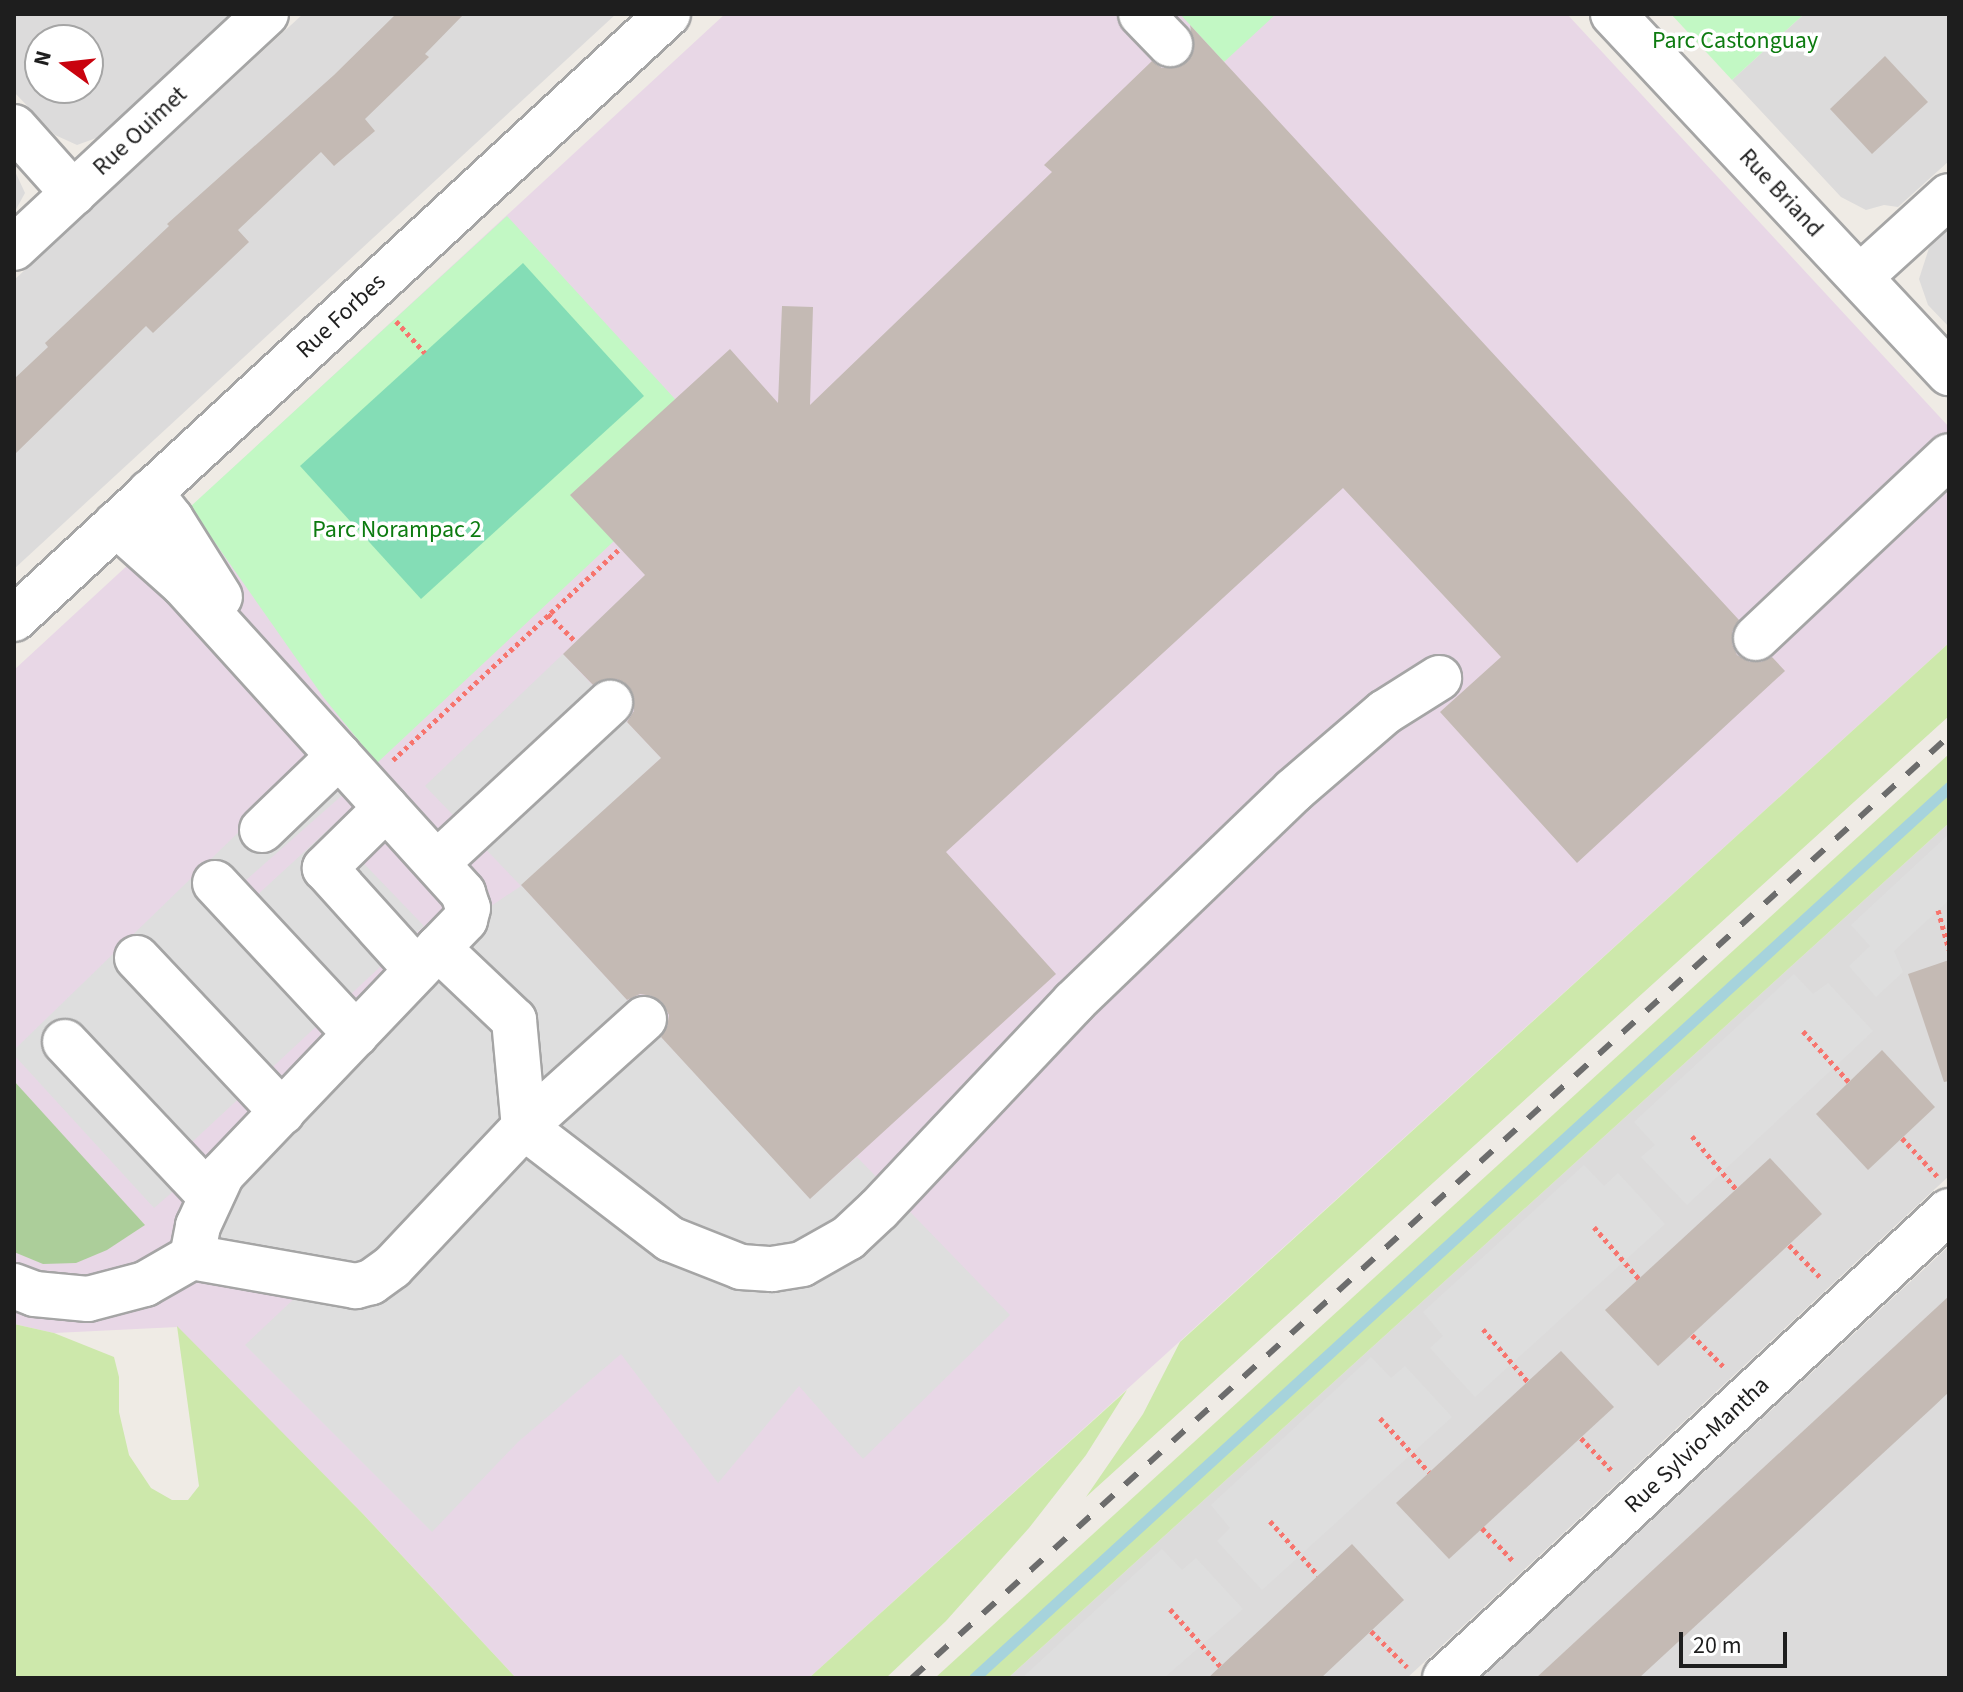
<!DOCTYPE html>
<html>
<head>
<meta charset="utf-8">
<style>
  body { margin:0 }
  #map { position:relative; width:1963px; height:1692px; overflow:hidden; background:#efebe5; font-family:"Source Sans 3",sans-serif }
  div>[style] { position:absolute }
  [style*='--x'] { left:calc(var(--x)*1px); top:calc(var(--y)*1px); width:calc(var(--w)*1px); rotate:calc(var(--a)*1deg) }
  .residential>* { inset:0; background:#dcdbdb }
  .industrial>* { inset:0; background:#e8d7e6 }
  .grass>* { inset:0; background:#cde8ab }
  .forest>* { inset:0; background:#acce9a }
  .park>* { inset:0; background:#c2f8c4 }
  .pitch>* { inset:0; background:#84ddb6 }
  .parking>* { inset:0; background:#dedede }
  .stream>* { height:11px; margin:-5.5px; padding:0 5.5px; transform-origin:5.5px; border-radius:5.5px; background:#a6d3dc }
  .building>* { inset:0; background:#c4bab4 }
  .path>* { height:5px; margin-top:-2.5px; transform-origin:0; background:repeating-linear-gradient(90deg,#f7746d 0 4px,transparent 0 8px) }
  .roads { filter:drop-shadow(2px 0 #a5a5a5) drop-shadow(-2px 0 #a5a5a5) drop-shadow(0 2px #a5a5a5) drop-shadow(0 -2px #a5a5a5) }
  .minor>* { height:44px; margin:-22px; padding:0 22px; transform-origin:22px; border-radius:22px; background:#fff }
  .rail>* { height:6px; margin-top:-3px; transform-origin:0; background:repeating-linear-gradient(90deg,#6c6c6c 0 16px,transparent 0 32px) }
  span { translate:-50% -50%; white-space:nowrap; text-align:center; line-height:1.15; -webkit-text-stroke:7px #fff; paint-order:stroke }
  .park-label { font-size:24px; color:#0d7b10 }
  .street-label { font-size:24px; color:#1e1e1e }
  .frame { position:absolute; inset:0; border:16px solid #1e1e1e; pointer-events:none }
  .north { position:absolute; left:24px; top:24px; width:80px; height:80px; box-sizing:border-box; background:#fff; border:2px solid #a5a5a5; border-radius:50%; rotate:285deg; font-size:22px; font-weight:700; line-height:32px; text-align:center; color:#1e1e1e }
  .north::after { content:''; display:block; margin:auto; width:28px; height:36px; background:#c9030e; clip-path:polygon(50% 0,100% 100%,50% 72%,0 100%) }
  .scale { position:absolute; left:1679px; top:1632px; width:108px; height:36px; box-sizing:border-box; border:4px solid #1e1e1e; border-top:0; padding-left:10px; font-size:24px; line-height:28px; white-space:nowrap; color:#1e1e1e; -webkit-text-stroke:6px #fff; paint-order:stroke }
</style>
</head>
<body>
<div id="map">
  <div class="residential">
    <div style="clip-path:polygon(evenodd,14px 14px,232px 14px,99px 137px,77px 145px,55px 135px,14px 92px,14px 14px,40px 40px,88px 40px,88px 88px,40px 88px,40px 40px)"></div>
    <div style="clip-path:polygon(303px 14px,616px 14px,14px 569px,14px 280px)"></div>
    <div style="clip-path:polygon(1804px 14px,1949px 14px,1949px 161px,1898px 207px,1884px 205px,1866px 210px,1841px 197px,1732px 80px)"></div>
    <div style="clip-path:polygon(14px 169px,25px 193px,14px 213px)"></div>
    <div style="clip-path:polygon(1949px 229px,1949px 327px,1928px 305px,1919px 279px,1929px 248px)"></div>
    <div style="clip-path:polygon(1949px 823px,1949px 1176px,1407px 1678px,1008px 1678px)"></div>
    <div style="clip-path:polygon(1949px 1246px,1949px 1678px,1481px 1678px)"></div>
  </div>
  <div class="industrial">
    <div style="clip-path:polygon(725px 14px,1567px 14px,1949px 427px,1949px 643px,809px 1678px,516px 1678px,363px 1514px,177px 1327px,54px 1333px,14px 1324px,14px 670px)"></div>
  </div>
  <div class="grass">
    <div style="clip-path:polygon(1949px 643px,1949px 716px,1086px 1497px,1143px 1414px,1180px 1342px)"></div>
    <div style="clip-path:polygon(1949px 754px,1949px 823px,1008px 1678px,935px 1678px)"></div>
    <div style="clip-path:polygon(14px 1324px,54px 1333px,114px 1357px,119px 1377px,119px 1412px,129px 1455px,151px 1488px,172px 1500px,188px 1500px,199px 1486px,177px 1326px,363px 1514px,516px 1678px,14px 1678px)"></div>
    <div style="clip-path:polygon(1127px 1390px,1086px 1455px,1029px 1528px,946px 1621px,886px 1678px,809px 1678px)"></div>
  </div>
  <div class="forest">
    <div style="clip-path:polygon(14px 1081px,145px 1225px,107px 1250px,76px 1263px,43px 1264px,14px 1252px)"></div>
  </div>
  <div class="park">
    <div style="clip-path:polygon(1180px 14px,1276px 14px,1224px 62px)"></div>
    <div style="clip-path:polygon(1671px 14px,1804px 14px,1732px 80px)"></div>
    <div style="clip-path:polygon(507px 216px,675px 399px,614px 541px,377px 763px,324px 698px,190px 507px)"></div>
  </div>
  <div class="pitch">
    <div style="clip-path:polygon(523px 263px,644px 396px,421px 599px,300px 466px)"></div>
  </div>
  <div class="parking">
    <div style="clip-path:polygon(563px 654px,661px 758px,522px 886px,810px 1198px,857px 1157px,1010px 1315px,863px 1459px,799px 1386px,718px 1483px,621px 1354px,518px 1442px,432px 1532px,245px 1345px,314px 1280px,192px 1257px,198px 1226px,461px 926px,521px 886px,425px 786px)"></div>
    <div style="clip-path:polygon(314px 759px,347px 791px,228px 896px,241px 910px,355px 805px,371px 822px,348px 847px,424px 926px,175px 1158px,191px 1176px,154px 1208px,14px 1055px,14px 1050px)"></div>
    <div style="clip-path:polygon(1949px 834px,1949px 900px,1894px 951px,1903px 972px,1876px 997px,1849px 966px,1870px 946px,1851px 925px)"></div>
    <div style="clip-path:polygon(1794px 974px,1813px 994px,1828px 983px,1873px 1031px,1687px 1205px,1641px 1157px,1655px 1145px,1634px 1122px)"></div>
    <div style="clip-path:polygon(1584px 1165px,1604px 1186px,1618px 1173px,1665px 1224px,1475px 1397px,1430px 1348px,1443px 1336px,1423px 1312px)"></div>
    <div style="clip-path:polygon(1371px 1357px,1391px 1378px,1405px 1366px,1452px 1417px,1262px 1590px,1217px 1541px,1230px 1528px,1211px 1505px)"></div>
    <div style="clip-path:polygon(1162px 1549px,1182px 1570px,1196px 1558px,1243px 1609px,1164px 1678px,1022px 1678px)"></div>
  </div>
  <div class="stream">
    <div style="--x:974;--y:1678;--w:1321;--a:-42.42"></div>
  </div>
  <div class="building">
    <div style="clip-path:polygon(396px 14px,464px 14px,425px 54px,429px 57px,365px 119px,375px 131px,334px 166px,321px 152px,238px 230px,249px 242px,153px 333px,146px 326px,14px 455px,14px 379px,48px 347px,45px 343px,169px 226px,167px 224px,334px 75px)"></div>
    <div style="clip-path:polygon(1190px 25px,1739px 620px,1732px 632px,1732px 644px,1737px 655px,1750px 662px,1761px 662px,1772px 657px,1785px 671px,1577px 863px,1440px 712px,1501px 657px,1343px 488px,946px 852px,1056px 974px,810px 1199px,661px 1037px,667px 1027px,669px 1015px,662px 1002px,652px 996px,640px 994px,627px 1000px,521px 885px,661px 758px,627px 722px,634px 711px,634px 698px,628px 686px,617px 679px,605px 679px,593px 685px,563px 654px,645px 575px,570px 495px,730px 349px,778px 403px,782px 306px,813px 307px,810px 405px,1052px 172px,1044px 165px,1152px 61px,1162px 68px,1175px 68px,1188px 61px,1194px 50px)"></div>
    <div style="clip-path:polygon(1885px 56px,1928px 102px,1872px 154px,1830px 109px)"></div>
    <div style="clip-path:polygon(1949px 960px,1949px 1081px,1944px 1082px,1908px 974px)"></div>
    <div style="clip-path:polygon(1882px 1050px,1935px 1107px,1868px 1170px,1816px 1114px)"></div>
    <div style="clip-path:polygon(1770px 1158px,1822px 1214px,1658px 1366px,1605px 1310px)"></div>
    <div style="clip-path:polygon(1949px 1296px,1949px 1392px,1931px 1409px,1639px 1678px,1536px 1678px)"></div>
    <div style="clip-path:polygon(1561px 1351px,1614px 1407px,1449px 1559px,1396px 1503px)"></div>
    <div style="clip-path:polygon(1352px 1544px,1404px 1600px,1371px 1631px,1321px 1678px,1208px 1678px)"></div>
  </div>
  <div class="path">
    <div style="--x:396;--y:321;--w:43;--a:47.8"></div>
    <div style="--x:548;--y:614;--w:40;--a:45"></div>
    <div style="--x:393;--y:760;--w:311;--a:-43"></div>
    <div style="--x:1938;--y:910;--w:41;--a:74.6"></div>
    <div style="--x:1803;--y:1031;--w:69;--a:48"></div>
    <div style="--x:1692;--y:1136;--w:69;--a:50.3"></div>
    <div style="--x:1902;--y:1138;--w:52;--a:47.4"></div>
    <div style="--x:1594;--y:1227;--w:69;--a:49.1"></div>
    <div style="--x:1789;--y:1245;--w:47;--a:45.9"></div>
    <div style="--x:1483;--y:1329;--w:70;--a:49.7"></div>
    <div style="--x:1692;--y:1335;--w:47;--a:45"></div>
    <div style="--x:1380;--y:1418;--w:73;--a:47.8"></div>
    <div style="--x:1581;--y:1438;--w:44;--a:46.8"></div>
    <div style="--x:1270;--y:1521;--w:72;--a:48.4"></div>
    <div style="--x:1482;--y:1528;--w:47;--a:46.7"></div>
    <div style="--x:1170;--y:1609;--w:76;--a:48.7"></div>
    <div style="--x:1371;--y:1631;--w:51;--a:45"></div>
  </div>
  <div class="roads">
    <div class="minor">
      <div style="--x:1141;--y:14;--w:42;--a:46"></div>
      <div style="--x:1613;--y:14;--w:492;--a:46.9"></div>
      <div style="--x:14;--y:127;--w:89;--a:48.2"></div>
      <div style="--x:14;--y:248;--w:344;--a:-42.9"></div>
      <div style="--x:1860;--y:277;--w:120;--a:-42.3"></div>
      <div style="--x:150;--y:492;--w:34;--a:52"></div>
      <div style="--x:171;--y:519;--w:92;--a:57.9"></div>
      <div style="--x:116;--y:524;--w:90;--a:41.8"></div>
      <div style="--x:183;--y:584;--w:417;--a:47.8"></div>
      <div style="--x:463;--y:893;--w:16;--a:72"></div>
      <div style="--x:468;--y:908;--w:12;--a:104"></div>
      <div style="--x:465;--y:920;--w:39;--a:134"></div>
      <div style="--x:14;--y:619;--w:891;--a:-42.77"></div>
      <div style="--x:1756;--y:638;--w:265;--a:-43.3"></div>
      <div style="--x:386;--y:808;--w:86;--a:135.5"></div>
      <div style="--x:325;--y:868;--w:137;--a:48"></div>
      <div style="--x:262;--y:830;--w:107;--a:-43.9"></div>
      <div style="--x:437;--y:863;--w:236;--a:-42.8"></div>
      <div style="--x:215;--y:883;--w:207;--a:47"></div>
      <div style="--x:137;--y:958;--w:212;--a:46.7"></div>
      <div style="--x:644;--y:1019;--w:161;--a:138"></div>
      <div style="--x:524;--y:1127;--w:184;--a:37.5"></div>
      <div style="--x:670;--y:1239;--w:76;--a:21.5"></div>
      <div style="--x:741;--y:1267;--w:31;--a:4"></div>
      <div style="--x:772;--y:1269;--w:30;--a:-9"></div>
      <div style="--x:802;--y:1264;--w:53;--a:-29.5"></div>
      <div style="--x:848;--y:1238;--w:42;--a:-43.1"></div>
      <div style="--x:879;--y:1209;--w:284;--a:-46.7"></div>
      <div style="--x:1074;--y:1002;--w:304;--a:-43.9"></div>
      <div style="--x:1293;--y:791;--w:121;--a:-40.7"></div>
      <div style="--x:1385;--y:712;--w:64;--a:-32.2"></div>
      <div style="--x:65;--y:1042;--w:212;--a:46.7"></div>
      <div style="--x:14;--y:1286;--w:22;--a:21"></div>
      <div style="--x:35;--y:1294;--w:53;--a:5.4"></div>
      <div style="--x:88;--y:1299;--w:59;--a:-14.7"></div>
      <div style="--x:145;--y:1284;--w:54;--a:-29.9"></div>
      <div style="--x:192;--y:1257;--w:32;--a:-79"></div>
      <div style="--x:198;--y:1226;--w:57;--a:-65.2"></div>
      <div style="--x:222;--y:1174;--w:313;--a:-46.3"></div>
      <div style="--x:438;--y:948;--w:105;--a:43.5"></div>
      <div style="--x:514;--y:1020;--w:107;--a:84.7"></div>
      <div style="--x:524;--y:1127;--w:192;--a:133.3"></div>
      <div style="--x:392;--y:1267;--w:26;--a:144"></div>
      <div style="--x:371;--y:1282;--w:16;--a:165"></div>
      <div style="--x:356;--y:1286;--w:167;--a:-170"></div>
      <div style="--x:1445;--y:1678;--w:687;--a:-42.82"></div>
    </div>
  </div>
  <div class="rail">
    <div style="--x:912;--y:1678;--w:1401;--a:-42.25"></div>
  </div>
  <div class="park-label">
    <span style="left:1735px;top:41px">Parc Castonguay</span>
    <span style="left:397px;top:530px">Parc Norampac 2</span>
  </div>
  <div class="street-label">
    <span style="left:140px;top:131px;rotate:-43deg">Rue Ouimet</span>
    <span style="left:1781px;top:193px;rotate:47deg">Rue Briand</span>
    <span style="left:341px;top:316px;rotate:-43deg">Rue Forbes</span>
    <span style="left:1697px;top:1445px;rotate:-43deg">Rue Sylvio-Mantha</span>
  </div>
  <div class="frame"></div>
  <div class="north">N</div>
  <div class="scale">20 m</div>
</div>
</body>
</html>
